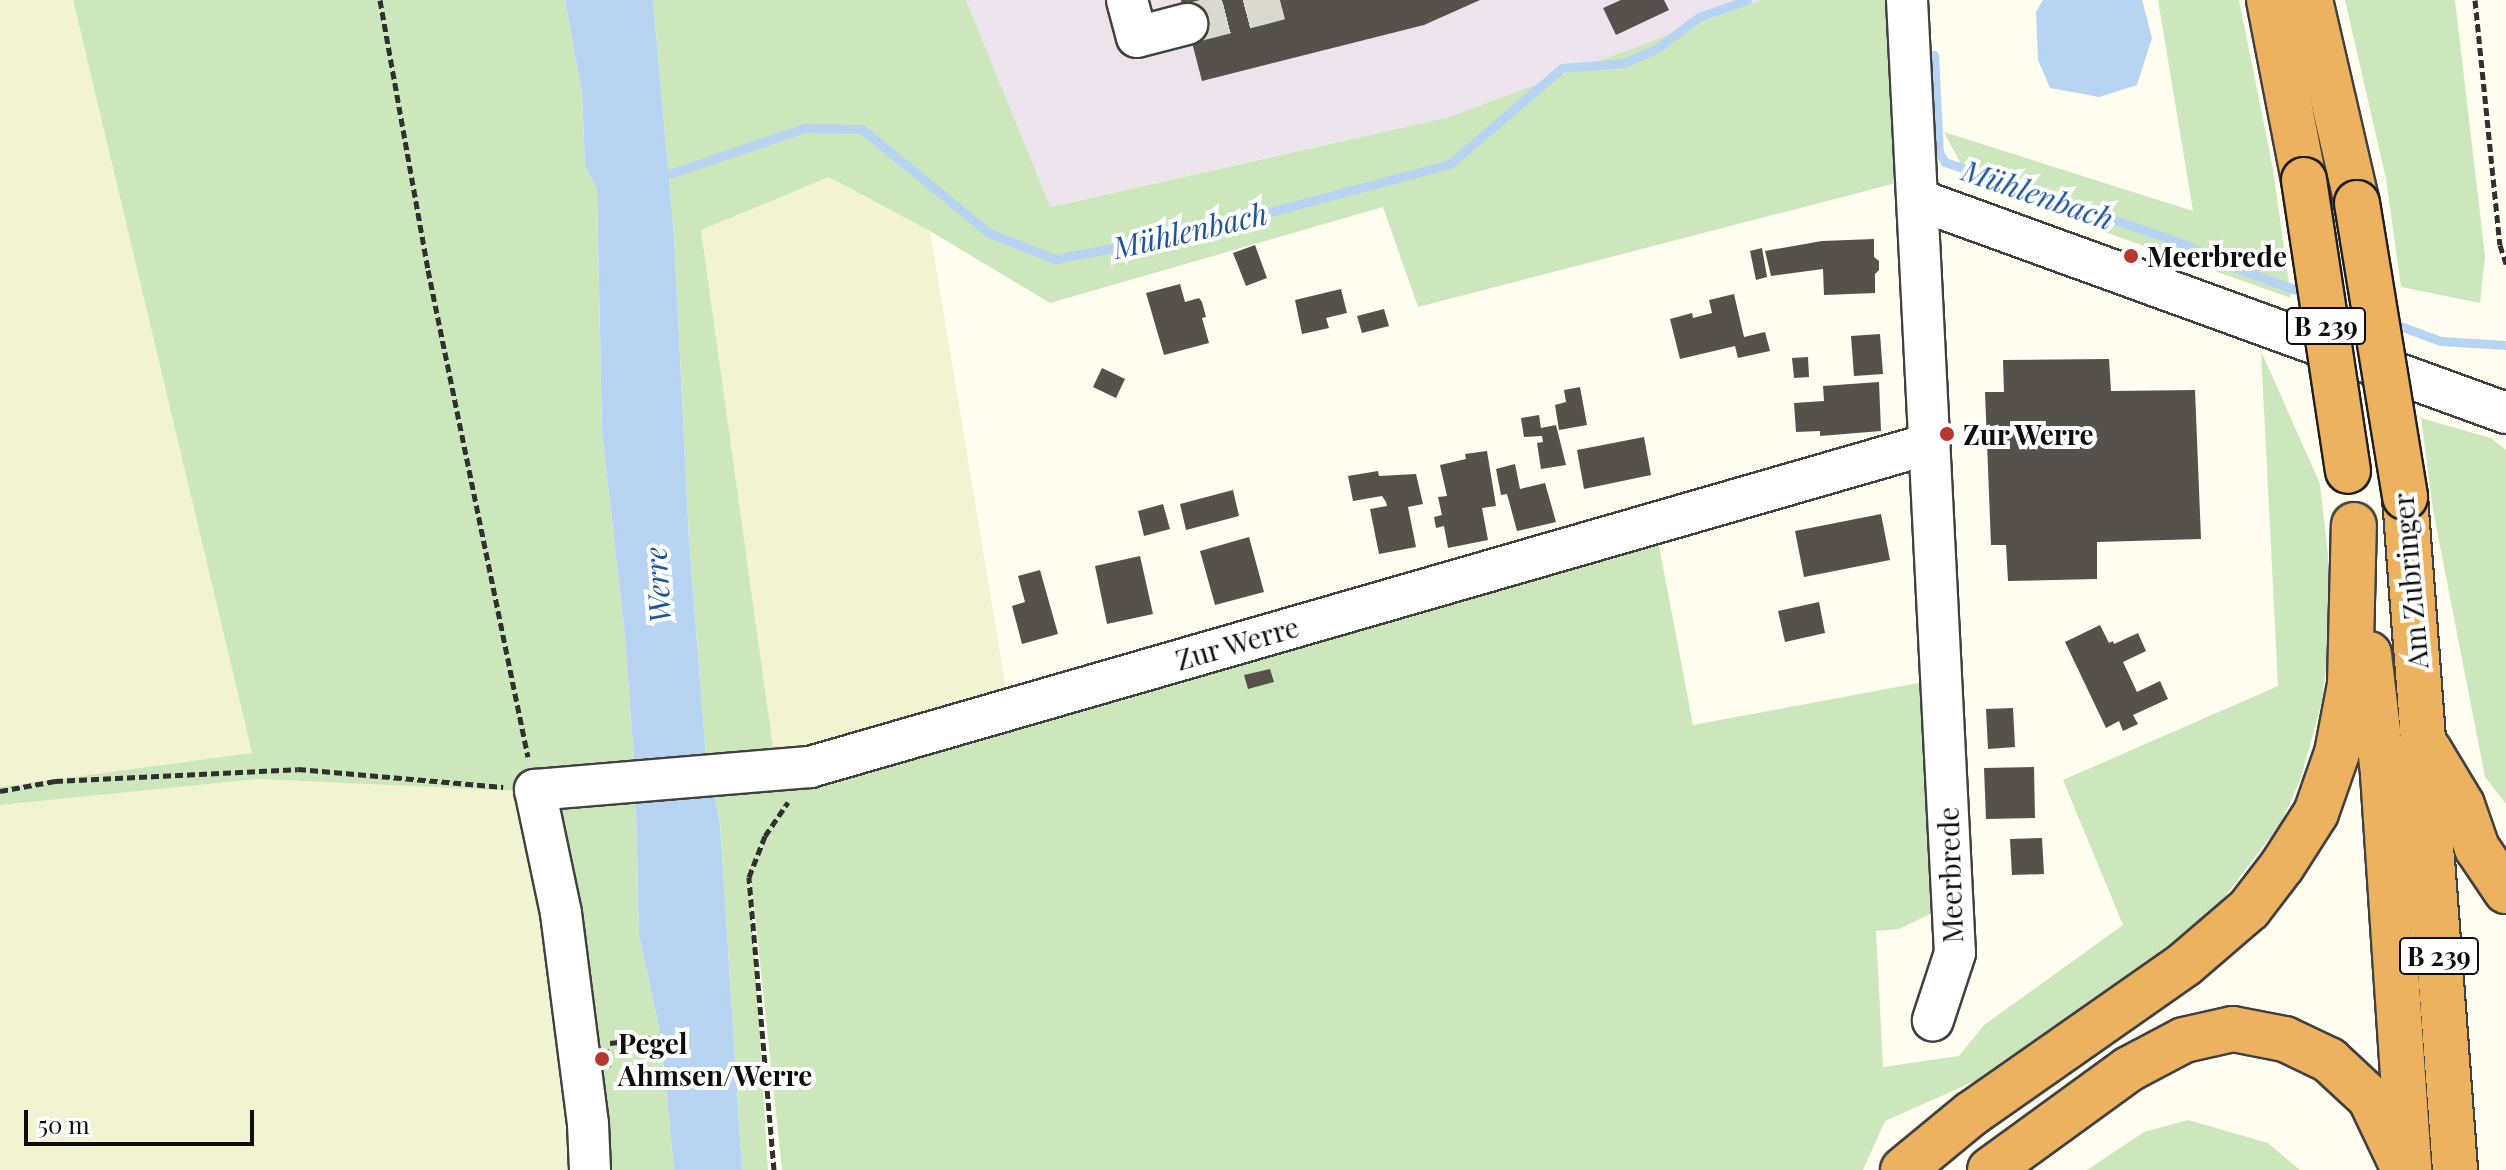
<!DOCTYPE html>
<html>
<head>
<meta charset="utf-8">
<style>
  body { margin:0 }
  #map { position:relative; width:2506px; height:1170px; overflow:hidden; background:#fefdf0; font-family:"Playfair Display",serif }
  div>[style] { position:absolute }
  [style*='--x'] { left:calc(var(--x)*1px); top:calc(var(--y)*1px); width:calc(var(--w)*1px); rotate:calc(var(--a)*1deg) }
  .industrial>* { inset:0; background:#ece3ec }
  .farmland>* { inset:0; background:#f2f3d1 }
  .green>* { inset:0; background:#cce7bb }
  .water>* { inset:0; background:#b7d5f3 }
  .stream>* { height:9px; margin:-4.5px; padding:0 4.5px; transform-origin:4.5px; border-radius:4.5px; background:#b7d5f3 }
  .building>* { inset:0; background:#56514b }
  .minor-tunnel>* { height:40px; margin-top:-20px; transform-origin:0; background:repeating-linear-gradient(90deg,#dad9ce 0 40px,transparent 0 60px) }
  .path>* { height:5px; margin-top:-2.5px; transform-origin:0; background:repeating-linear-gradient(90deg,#303030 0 8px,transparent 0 12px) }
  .roads { filter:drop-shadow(2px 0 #414141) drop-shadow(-2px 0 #414141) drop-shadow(0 2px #414141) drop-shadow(0 -2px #414141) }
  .minor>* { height:40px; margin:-20px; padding:0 20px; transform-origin:20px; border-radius:20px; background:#fff }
  .highway>* { height:44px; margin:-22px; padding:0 22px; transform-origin:22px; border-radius:22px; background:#edb25f }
  .bridges { filter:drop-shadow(2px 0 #1f1f1f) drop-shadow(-2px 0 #1f1f1f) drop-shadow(0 2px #1f1f1f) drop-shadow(0 -2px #1f1f1f) }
  .highway-bridge>* { height:44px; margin:-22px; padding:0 22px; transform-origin:22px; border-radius:22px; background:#edb25f }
  .dots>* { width:22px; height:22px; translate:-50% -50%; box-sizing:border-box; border:4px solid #fff; border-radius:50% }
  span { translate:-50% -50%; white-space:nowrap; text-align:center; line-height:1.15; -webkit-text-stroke:8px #fff; paint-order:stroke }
  .shield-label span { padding:2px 6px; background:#fff; border:2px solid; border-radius:6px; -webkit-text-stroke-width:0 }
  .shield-label { font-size:26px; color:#0e0e0e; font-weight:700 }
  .poi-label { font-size:28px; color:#0e0e0e; font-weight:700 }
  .left { translate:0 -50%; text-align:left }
  .street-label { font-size:28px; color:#0e0e0e }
  .water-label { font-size:30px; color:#1d549a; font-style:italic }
  .scale { position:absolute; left:24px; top:1110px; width:230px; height:36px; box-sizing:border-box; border:4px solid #0e0e0e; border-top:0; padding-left:10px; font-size:24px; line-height:28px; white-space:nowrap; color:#0e0e0e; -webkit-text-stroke:6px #fff; paint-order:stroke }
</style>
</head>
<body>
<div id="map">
  <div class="industrial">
    <div style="clip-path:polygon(966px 0,1761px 0,1449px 117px,1049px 207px)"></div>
  </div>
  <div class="farmland">
    <div style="clip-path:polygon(0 0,73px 0,252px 754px,0 787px)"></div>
    <div style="clip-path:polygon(829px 177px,930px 231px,1007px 696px,774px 756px,701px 230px)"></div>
    <div style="clip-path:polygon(258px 779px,523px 790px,565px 1075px,573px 1170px,0 1170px,0 805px)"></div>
  </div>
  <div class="green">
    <div style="clip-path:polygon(73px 0,565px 0,582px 93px,585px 166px,597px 189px,602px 431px,624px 627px,635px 770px,639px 935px,661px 1037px,674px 1170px,573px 1170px,565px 1075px,522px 791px,258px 779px,0 805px,0 787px,252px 753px)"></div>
    <div style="clip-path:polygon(653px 0,966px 0,1050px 207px,1449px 117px,1761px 0,1892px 0,1900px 182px,1418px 307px,1383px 207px,1050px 303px,930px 231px,829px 177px,701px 230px,774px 755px,1656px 530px,1693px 725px,1929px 681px,1938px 910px,1899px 929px,1876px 931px,1883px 1067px,1959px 1056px,1984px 1025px,2123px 925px,2063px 780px,2278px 686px,2261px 351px,2320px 484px,2328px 555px,2330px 633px,2322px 701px,2301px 778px,2281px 823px,2220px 903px,2173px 942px,1975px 1081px,1885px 1121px,1863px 1170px,782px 1170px,749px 859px,768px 1170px,742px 1170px,720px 823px,706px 757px,689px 541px,674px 235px)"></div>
    <div style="clip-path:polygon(2158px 0,2239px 0,2273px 169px,2291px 298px,1972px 185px,1944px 132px,2193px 211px)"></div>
    <div style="clip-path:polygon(2345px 0,2455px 0,2485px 256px,2480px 303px,2401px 287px,2386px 179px)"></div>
    <div style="clip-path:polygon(2421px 418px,2491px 438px,2506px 450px,2506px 804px,2485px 777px,2433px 510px)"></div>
    <div style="clip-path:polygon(2188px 1120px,2268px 1143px,2300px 1170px,2087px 1170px,2144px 1132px)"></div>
  </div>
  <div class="water">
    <div style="clip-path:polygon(565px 0,653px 0,674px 235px,689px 541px,706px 757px,720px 823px,742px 1170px,674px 1170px,661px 1037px,639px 935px,635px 770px,624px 627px,602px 431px,597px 189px,585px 166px,582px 93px)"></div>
    <div style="clip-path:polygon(2043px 0,2142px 0,2152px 38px,2137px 85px,2099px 97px,2050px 88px,2038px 60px,2036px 12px)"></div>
  </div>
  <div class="stream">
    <div style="--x:1934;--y:55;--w:98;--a:87.1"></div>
    <div style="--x:1939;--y:153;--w:11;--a:56"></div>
    <div style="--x:1945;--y:162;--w:254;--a:18.9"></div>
    <div style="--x:2185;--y:244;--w:53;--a:25.6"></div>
    <div style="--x:2233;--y:267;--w:79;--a:20"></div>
    <div style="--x:660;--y:177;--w:153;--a:-18.7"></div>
    <div style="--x:805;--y:128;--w:57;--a:1"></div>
    <div style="--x:862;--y:129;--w:164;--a:39.3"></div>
    <div style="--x:989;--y:233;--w:71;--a:21.5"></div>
    <div style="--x:1055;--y:259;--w:134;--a:-10.7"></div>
    <div style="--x:1187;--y:234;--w:272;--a:-14.9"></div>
    <div style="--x:1450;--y:164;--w:148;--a:-40.6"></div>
    <div style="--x:1562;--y:68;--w:62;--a:-4.6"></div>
    <div style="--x:1624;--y:63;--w:35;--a:-24"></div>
    <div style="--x:1656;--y:49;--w:54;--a:-36.7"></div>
    <div style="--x:1699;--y:17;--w:51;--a:-19.5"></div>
    <div style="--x:2389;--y:322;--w:55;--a:20.1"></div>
    <div style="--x:2441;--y:341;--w:65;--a:3.5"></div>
  </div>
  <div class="building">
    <div style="clip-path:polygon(1181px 0,1480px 0,1424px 25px,1202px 81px)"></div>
    <div style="clip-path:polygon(1621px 0,1664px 0,1669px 10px,1616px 35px,1603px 8px)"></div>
    <div style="clip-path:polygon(1874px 239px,1874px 257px,1879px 261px,1879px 270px,1875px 274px,1875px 293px,1824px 295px,1823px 269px,1771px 276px,1765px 251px,1822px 241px)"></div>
    <div style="clip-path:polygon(1255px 245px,1267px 278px,1246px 286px,1233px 253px)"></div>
    <div style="clip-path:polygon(1762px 248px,1767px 277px,1756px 280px,1750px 251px)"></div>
    <div style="clip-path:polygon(1180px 284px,1185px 302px,1199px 298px,1202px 302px,1206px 317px,1202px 318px,1209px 343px,1164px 355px,1146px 293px)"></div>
    <div style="clip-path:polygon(1341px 289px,1347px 313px,1326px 318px,1329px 328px,1302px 334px,1295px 300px)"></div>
    <div style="clip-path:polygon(1734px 294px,1744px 337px,1765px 332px,1770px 351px,1738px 358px,1735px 346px,1680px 359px,1670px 319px,1692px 313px,1693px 318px,1712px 313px,1709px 300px)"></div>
    <div style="clip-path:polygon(1384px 309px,1389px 326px,1362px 333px,1357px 316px)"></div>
    <div style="clip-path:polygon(1880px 334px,1883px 374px,1854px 376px,1851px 336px)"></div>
    <div style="clip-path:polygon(1808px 357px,1809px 377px,1794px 378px,1792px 358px)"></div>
    <div style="clip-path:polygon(2109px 359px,2111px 391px,2195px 390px,2201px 539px,2097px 542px,2097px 579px,2008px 581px,2006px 545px,1991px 545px,1985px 392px,2004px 392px,2003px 360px)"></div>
    <div style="clip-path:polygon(1102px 368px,1125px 379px,1116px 398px,1093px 387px)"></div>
    <div style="clip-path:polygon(1879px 382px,1881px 431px,1820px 436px,1820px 431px,1796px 432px,1794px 403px,1824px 401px,1823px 386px)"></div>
    <div style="clip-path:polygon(1580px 387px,1587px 425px,1559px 430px,1555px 405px,1566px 402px,1564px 390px)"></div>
    <div style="clip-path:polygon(1539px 415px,1541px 428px,1556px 425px,1566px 465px,1541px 469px,1537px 443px,1543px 442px,1542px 436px,1524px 437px,1521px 418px)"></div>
    <div style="clip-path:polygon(1644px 437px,1651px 475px,1584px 489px,1577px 450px)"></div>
    <div style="clip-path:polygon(1487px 451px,1496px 506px,1482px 508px,1488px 540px,1448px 548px,1444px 526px,1436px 528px,1434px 517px,1442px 515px,1438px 497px,1447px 496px,1440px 465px,1466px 459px,1465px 454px)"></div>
    <div style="clip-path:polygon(1515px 464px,1520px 489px,1545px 483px,1556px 522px,1517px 531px,1507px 494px,1501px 495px,1496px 469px)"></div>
    <div style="clip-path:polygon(1378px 471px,1379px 476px,1416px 474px,1423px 504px,1408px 507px,1416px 547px,1379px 554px,1370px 509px,1387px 506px,1386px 502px,1382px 496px,1353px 501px,1348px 476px)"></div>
    <div style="clip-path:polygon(1233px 490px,1239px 516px,1186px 530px,1180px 504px)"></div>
    <div style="clip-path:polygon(1163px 504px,1170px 529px,1144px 536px,1138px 511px)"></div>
    <div style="clip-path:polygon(1881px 514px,1890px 560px,1804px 577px,1795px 531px)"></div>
    <div style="clip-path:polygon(1249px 537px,1264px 592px,1215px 605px,1200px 551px)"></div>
    <div style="clip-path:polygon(1140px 556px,1153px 614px,1107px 624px,1095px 566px)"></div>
    <div style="clip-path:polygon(1040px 570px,1058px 634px,1022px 644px,1012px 606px,1025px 602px,1018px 576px)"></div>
    <div style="clip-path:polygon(1819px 602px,1825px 633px,1785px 642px,1778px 611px)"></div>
    <div style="clip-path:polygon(2100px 625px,2109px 643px,2113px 641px,2114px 644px,2138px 633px,2146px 651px,2123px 662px,2137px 692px,2160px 681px,2168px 699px,2133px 715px,2138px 724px,2123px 731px,2119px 721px,2106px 728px,2065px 642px)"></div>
    <div style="clip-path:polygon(1270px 669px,1274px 682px,1248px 689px,1244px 675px)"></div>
    <div style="clip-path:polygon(2013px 708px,2015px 747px,1988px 749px,1986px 709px)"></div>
    <div style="clip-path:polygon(2034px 767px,2035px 818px,1986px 819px,1984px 768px)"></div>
    <div style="clip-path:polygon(2042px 838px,2044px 874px,2012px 875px,2010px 839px)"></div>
    <div style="clip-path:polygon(609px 1049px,611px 1067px,595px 1068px,594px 1051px)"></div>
  </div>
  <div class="minor-tunnel">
    <div style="--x:1187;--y:24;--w:96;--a:-14.5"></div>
  </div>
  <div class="path">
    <div style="--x:380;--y:0;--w:274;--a:79.9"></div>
    <div style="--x:428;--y:270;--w:497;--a:78.4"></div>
    <div style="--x:2475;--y:0;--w:246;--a:84.2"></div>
    <div style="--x:2500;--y:245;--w:20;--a:72"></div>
    <div style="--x:0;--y:791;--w:56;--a:-10.3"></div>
    <div style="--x:55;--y:781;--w:243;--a:-2.8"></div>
    <div style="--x:298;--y:769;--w:206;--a:5"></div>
    <div style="--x:610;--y:1043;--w:51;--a:-6.7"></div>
    <div style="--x:774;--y:1170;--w:294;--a:-94.9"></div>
    <div style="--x:749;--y:877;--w:44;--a:-68.7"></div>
    <div style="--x:765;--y:836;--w:41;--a:-55.9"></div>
  </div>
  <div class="roads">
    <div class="minor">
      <div style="--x:1127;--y:0;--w:38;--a:75"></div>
      <div style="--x:1137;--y:37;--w:52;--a:-14.6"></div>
      <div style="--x:1907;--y:0;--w:954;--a:87.12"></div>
      <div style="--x:1955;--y:953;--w:71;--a:108.2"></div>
      <div style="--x:1919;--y:200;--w:624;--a:19.94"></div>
      <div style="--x:590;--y:1170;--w:46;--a:-92.5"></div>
      <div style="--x:588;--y:1124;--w:213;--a:-97.3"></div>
      <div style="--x:561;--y:913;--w:126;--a:-101.9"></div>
      <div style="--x:535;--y:790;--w:276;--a:-4.8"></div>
      <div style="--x:810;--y:767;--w:1165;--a:-16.1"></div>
    </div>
    <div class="highway">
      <div style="--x:2269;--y:0;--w:183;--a:79"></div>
      <div style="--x:2310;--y:0;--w:208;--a:77"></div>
      <div style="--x:2405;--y:497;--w:675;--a:85.75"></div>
      <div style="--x:2369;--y:654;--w:121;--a:83.3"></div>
      <div style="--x:2383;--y:774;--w:397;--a:86.2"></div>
      <div style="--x:2429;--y:750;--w:64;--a:59"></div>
      <div style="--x:2462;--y:805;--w:46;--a:70.8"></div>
      <div style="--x:2477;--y:848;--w:52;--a:56"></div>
      <div style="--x:1903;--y:1170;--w:88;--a:-39.5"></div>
      <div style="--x:1971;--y:1114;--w:261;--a:-35"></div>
      <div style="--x:2185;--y:964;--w:84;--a:-40.7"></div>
      <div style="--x:2249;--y:909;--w:54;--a:-52.5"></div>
      <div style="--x:2282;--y:866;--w:63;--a:-57.3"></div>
      <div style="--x:2316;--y:813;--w:64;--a:-70.7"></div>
      <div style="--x:2337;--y:753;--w:70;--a:-79.3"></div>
      <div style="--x:2350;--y:684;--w:159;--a:-88.6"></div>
      <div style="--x:1990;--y:1170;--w:172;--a:-36"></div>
      <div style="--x:2129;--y:1069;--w:62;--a:-27.8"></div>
      <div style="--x:2184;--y:1040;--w:50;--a:-12.7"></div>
      <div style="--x:2233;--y:1029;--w:53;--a:10.9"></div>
      <div style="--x:2285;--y:1039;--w:49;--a:25.5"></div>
      <div style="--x:2329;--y:1060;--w:56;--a:42.8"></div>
      <div style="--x:2370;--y:1098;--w:68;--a:64.6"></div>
    </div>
  </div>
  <div class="bridges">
    <div class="highway-bridge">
      <div style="--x:2304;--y:180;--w:294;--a:81.4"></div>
      <div style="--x:2357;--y:203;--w:298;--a:80.7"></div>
    </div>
  </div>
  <div class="dots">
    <div style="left:2131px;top:256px;background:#b8382d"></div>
    <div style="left:1947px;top:434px;background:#b8382d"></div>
    <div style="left:602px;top:1059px;background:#b8382d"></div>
  </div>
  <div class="shield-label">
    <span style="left:2326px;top:326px">B 239</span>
    <span style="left:2439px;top:956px">B 239</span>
  </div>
  <div class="poi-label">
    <span class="left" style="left:2147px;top:256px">Meerbrede</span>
    <span class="left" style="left:1963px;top:434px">Zur Werre</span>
    <span class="left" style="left:618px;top:1059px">Pegel<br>Ahmsen/Werre</span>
  </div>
  <div class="street-label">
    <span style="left:2410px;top:581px;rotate:-95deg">Am Zubringer</span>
    <span style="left:1237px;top:643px;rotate:-16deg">Zur Werre</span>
    <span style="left:1950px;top:875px;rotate:-92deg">Meerbrede</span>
  </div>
  <div class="water-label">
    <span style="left:2038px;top:194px;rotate:19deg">Mühlenbach</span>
    <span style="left:1190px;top:230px;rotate:-13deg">Mühlenbach</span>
    <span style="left:657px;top:585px;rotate:-94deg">Werre</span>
  </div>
  <div class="scale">50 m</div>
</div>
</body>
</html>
